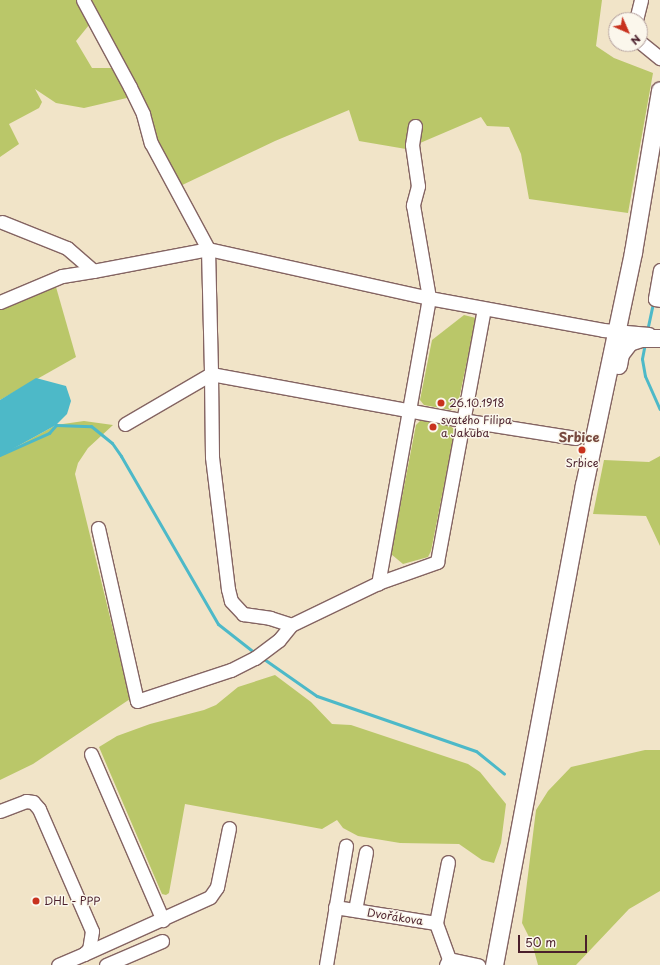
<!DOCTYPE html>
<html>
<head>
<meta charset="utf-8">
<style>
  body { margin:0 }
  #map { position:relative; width:660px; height:965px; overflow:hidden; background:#f1e4c8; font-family:"Playpen Sans",sans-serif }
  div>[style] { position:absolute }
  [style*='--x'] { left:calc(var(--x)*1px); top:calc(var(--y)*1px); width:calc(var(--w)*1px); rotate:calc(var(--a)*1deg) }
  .green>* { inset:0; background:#bac769 }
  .water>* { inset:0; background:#4db9c8 }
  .stream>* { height:3px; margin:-1.5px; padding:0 1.5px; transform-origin:1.5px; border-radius:1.5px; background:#4db9c8 }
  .roads { filter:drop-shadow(1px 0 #846462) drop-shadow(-1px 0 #846462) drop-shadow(0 1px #846462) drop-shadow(0 -1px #846462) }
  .minor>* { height:13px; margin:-6.5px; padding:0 6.5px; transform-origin:6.5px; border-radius:6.5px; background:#fff }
  .major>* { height:17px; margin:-8.5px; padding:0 8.5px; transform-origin:8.5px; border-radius:8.5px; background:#fff }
  .dots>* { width:11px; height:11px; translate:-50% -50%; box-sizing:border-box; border:2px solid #fbf7ec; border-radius:50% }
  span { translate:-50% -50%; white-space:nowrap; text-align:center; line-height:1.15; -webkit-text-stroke:3px #fbf7ec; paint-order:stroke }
  .poi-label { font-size:11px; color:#4a1f2b }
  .left { translate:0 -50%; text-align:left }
  .street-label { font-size:11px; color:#4a1f2b }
  .quarter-label { font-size:13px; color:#784a40; font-weight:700 }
  .north { position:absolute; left:608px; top:12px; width:40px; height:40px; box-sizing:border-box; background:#fbf7ec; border:1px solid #b4a19f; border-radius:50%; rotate:135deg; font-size:11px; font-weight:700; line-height:16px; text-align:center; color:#4a1f2b }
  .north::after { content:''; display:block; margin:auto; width:14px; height:18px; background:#c8321e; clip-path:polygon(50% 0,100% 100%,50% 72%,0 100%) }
  .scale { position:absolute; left:518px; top:935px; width:69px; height:18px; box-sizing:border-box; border:2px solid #4a1f2b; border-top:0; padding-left:5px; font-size:12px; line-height:14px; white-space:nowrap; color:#4a1f2b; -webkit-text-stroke:3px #fbf7ec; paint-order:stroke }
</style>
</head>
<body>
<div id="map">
  <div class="green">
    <div style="clip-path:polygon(0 0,76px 0,89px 25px,76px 41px,92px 68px,113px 68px,131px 97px,84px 108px,56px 103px,35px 89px,42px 102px,39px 108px,9px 124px,19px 144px,0 157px)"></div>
    <div style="clip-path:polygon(89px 0,602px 0,596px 46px,614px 58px,653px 73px,628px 213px,529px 199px,521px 154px,509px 127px,487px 126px,481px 117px,406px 149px,359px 141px,349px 110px,275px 141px,178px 187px)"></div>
    <div style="clip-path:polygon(52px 273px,76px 357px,0 400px,0 295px)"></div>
    <div style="clip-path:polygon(464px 315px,476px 318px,458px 404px,451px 410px,424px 405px,420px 400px,432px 340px)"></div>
    <div style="clip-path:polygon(421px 420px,449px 425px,455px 430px,431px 551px,428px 557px,403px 564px,391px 554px,416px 425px)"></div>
    <div style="clip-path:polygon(84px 421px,113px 425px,88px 448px,78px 463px,75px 474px,130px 699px,33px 764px,0 780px,0 456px,56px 425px)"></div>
    <div style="clip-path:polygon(660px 456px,660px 546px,646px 516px,593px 514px,604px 460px,649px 462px)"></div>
    <div style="clip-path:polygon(275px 675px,311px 702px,332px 724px,351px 725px,468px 764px,480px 772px,506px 804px,501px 843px,494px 863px,482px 860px,459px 844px,400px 843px,358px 836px,343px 828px,337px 820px,322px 829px,185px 804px,169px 893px,166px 895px,162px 894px,99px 747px,117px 736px,150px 724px,204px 710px,216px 705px,238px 687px)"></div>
    <div style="clip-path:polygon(645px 750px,660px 750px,660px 891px,629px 909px,576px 965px,538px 965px,532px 943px,522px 923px,536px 810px,548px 791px,571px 767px)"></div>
  </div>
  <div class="water">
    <div style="clip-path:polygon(36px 378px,66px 386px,71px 401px,67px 414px,56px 425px,0 456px,0 400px)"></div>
  </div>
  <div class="stream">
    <div style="--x:647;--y:331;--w:30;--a:-78"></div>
    <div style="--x:645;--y:343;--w:16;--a:101"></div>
    <div style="--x:642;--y:359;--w:17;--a:80"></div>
    <div style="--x:645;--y:376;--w:36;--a:66"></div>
    <div style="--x:0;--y:455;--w:54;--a:-24.2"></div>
    <div style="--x:49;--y:433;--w:11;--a:-49"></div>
    <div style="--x:56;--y:425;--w:35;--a:2"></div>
    <div style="--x:91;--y:426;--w:27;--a:39"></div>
    <div style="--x:112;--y:443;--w:16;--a:55"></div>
    <div style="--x:121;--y:456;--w:194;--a:60"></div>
    <div style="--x:218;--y:624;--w:47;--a:38.1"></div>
    <div style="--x:261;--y:657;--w:68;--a:34.9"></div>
    <div style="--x:317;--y:696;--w:168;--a:19.1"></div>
    <div style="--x:476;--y:751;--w:36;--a:39"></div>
  </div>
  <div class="roads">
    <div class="minor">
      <div style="--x:83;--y:0;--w:99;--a:61.6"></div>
      <div style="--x:130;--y:87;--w:30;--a:64"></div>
      <div style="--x:143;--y:114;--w:30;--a:75"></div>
      <div style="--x:151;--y:143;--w:120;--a:61.7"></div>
      <div style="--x:208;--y:249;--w:125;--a:88.6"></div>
      <div style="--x:211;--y:374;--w:255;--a:10.4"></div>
      <div style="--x:462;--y:420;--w:115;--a:9"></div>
      <div style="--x:636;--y:20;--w:21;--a:-76"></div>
      <div style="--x:640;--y:42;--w:26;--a:39"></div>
      <div style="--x:415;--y:126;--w:19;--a:99"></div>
      <div style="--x:412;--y:145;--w:41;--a:81.7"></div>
      <div style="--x:418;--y:186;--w:20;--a:105"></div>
      <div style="--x:413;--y:205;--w:94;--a:80.2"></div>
      <div style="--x:429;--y:298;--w:290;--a:100.1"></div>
      <div style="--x:378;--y:583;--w:63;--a:-19.6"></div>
      <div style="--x:437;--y:562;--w:257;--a:-79.5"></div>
      <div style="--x:2;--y:222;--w:70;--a:21.8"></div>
      <div style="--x:67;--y:248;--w:35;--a:41"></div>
      <div style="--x:93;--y:271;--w:117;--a:-10.8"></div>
      <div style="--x:208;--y:249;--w:226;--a:12.5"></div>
      <div style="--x:429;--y:298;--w:177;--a:10.4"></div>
      <div style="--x:603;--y:330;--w:46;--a:5"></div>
      <div style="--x:660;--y:270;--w:29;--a:100"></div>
      <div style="--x:655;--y:299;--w:5;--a:11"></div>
      <div style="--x:0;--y:302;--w:67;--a:-22.8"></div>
      <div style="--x:62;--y:276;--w:31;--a:-9"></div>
      <div style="--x:125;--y:424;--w:99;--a:-30.2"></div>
      <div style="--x:211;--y:374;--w:83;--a:89.3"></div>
      <div style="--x:212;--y:457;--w:133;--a:83.1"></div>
      <div style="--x:228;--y:589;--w:12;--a:76"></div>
      <div style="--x:231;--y:601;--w:18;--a:47"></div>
      <div style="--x:243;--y:614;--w:27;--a:8"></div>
      <div style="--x:270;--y:618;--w:22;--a:18"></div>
      <div style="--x:291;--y:625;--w:97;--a:-25.8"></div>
      <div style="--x:98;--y:528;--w:177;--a:77.3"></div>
      <div style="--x:137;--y:701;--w:99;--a:-18.3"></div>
      <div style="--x:231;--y:670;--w:27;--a:-27"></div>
      <div style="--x:255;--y:658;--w:30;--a:-37"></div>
      <div style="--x:279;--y:640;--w:19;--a:-51"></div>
      <div style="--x:91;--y:754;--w:181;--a:66.6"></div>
      <div style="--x:0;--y:811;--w:28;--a:-21"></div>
      <div style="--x:26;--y:801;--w:7;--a:8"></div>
      <div style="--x:33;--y:802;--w:9;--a:49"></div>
      <div style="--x:39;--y:809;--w:133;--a:66.5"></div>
      <div style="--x:92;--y:931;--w:18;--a:99"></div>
      <div style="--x:89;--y:949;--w:7;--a:135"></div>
      <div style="--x:84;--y:954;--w:28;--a:157"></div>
      <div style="--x:335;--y:907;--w:102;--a:9"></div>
      <div style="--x:355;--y:910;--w:59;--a:-79.3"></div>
      <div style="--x:84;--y:954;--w:138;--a:-24.3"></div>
      <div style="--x:210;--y:897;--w:12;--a:-55"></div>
      <div style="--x:217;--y:887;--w:60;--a:-78.5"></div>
      <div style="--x:449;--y:959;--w:30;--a:12"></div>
      <div style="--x:106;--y:965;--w:61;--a:-23.2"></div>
      <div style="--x:326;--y:965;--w:121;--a:-80.5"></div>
      <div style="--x:446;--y:965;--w:7;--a:-63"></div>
      <div style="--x:449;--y:959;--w:38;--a:-110"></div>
      <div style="--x:436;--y:923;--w:62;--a:-78.9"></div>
    </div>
    <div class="major">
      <div style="--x:618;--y:365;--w:11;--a:-80"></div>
      <div style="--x:620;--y:354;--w:15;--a:-53"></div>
      <div style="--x:629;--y:342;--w:13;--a:-18"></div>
      <div style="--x:641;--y:338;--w:19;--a:0"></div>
      <div style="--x:494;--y:965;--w:488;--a:-79.4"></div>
      <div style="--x:584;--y:485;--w:238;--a:-78.1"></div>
      <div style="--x:633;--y:252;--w:164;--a:-80.5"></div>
    </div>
  </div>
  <div class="dots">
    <div style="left:441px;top:403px;background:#c8321e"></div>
    <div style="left:433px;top:427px;background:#c8321e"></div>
    <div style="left:582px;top:450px;background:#c8321e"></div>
    <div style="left:36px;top:901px;background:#c8321e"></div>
  </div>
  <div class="poi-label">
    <span class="left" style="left:449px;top:403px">26.10.1918</span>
    <span class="left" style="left:441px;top:427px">svatého Filipa<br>a Jakuba</span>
    <span style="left:582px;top:463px">Srbice</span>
    <span class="left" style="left:44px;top:901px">DHL - PPP</span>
  </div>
  <div class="street-label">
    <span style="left:395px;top:917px;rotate:9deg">Dvořákova</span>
  </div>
  <div class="quarter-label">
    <span style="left:579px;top:437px">Srbice</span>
  </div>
  <div class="north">N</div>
  <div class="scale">50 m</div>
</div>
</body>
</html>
